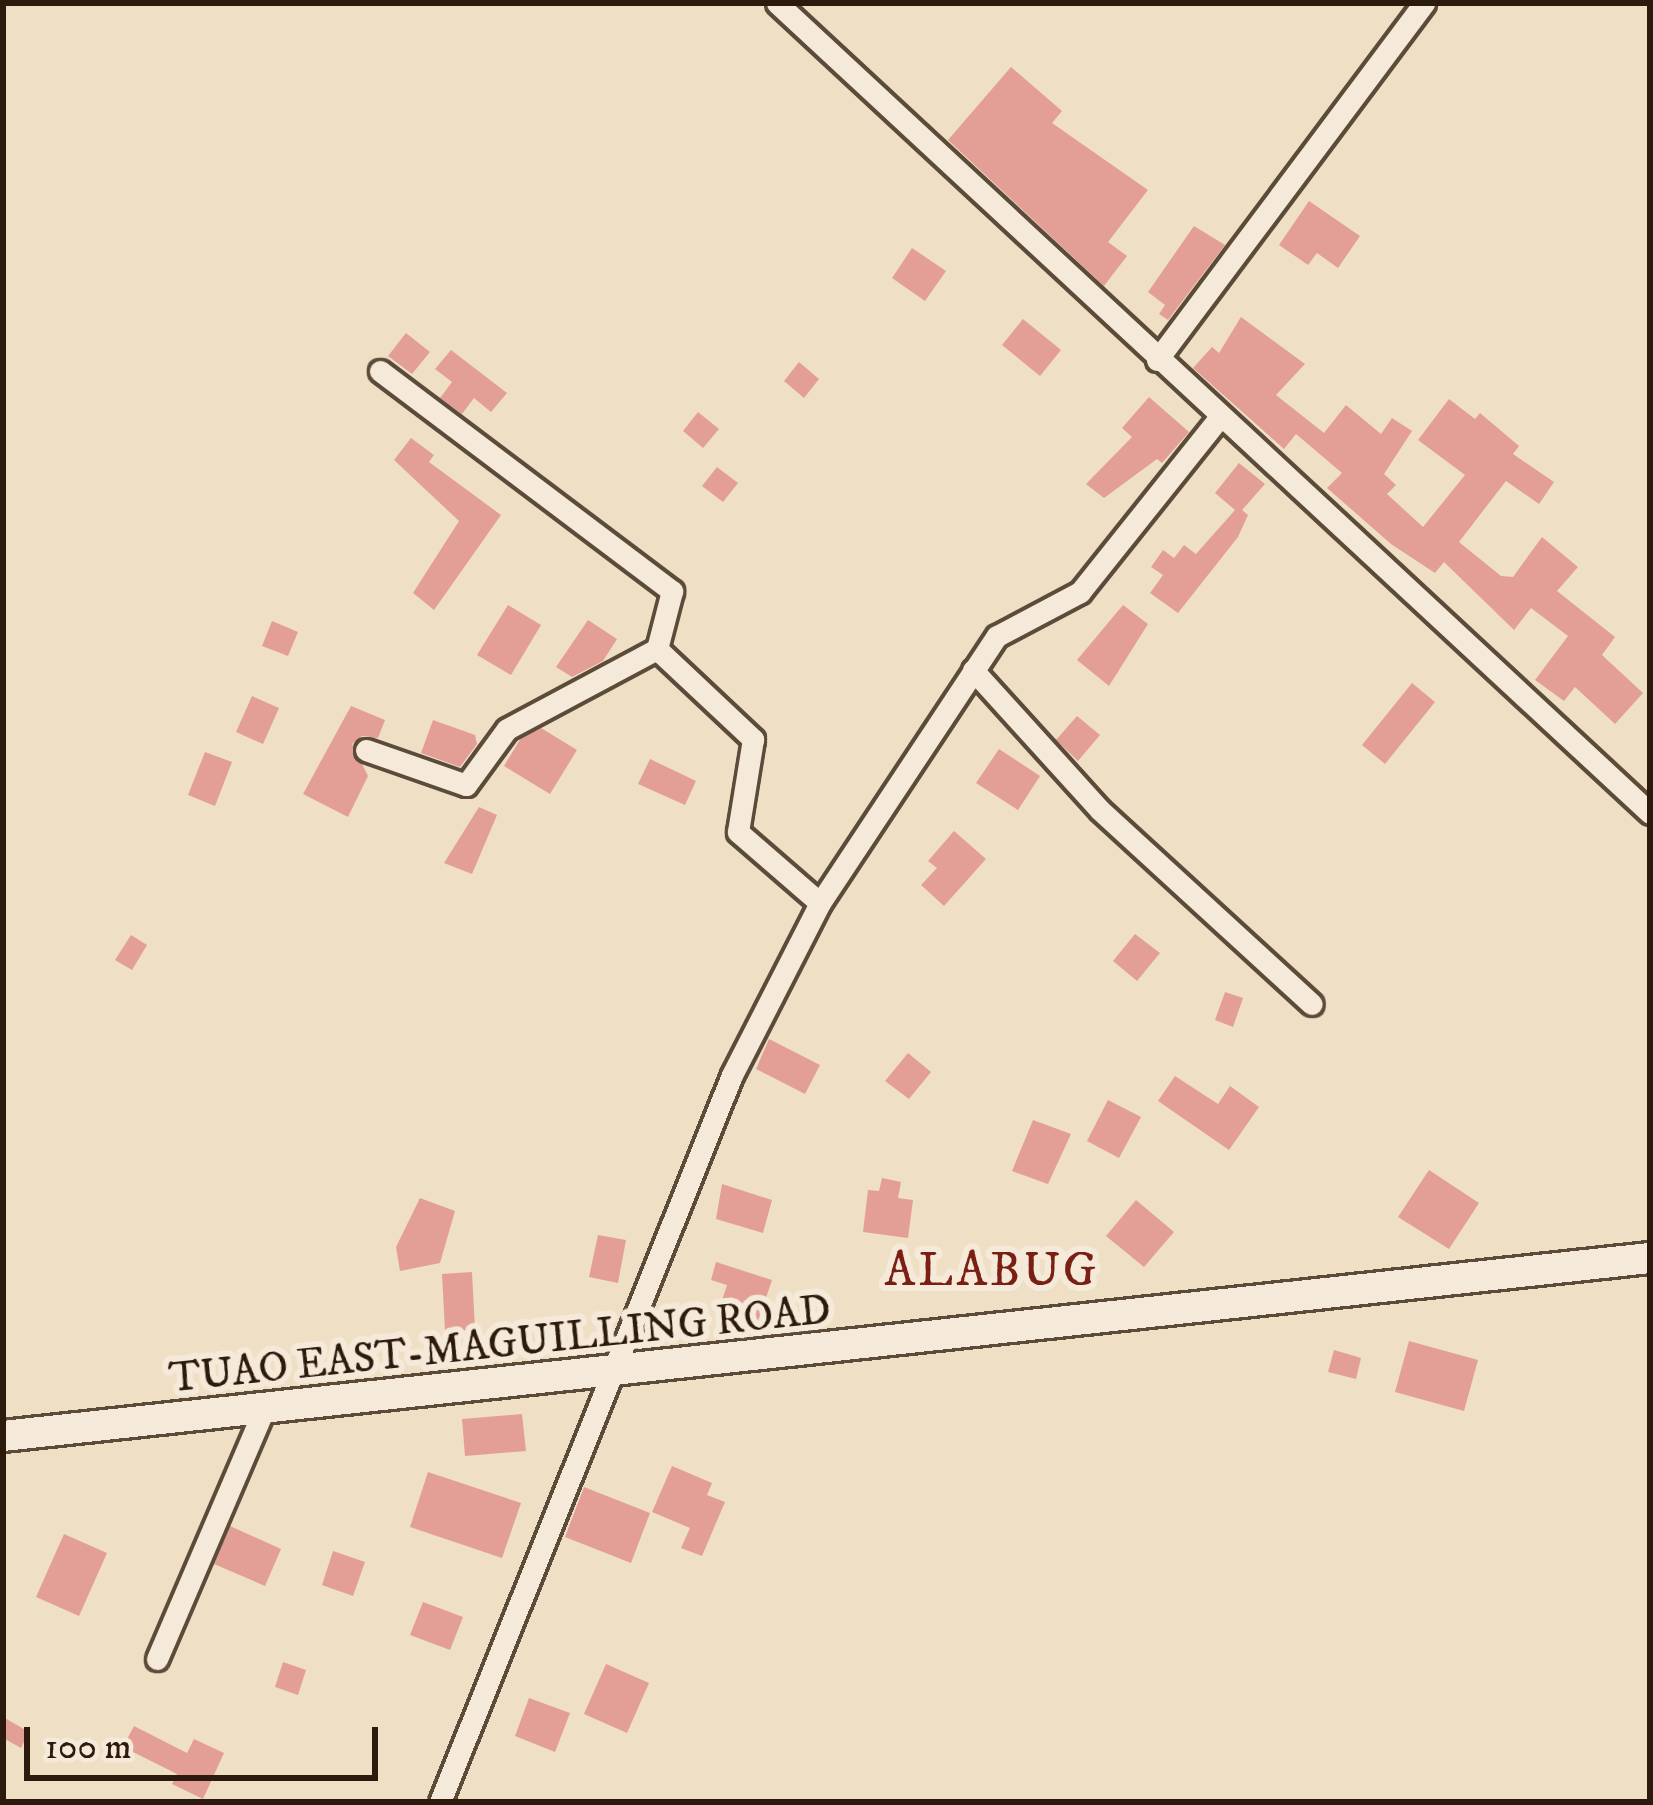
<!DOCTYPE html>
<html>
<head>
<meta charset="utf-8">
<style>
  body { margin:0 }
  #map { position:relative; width:1653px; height:1805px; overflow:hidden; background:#efdfc5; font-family:"IM FELL DW Pica",serif }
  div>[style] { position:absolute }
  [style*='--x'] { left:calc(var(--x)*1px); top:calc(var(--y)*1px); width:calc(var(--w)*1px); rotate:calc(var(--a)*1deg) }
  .building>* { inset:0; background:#e39f96 }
  .roads { filter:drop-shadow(3px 0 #5d4b3a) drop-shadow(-3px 0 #5d4b3a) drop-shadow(0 3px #5d4b3a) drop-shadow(0 -3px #5d4b3a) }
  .minor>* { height:21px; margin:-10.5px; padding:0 10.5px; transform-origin:10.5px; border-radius:10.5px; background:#f5ead9 }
  .secondary>* { height:30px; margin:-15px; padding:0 15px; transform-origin:15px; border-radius:15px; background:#f5ead9 }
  span { translate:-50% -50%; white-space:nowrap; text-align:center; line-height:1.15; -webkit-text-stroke:12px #f5ead9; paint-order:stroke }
  .street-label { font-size:42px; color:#2c1a0c }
  .quarter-label { font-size:48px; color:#7a1f14; letter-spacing:3px }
  .frame { position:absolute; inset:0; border:6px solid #2c1a0c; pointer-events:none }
  .scale { position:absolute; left:24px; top:1727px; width:354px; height:54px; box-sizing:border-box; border:6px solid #2c1a0c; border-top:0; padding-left:15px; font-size:36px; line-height:42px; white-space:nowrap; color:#2c1a0c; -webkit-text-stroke:9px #f5ead9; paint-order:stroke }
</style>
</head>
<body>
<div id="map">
  <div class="building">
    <div style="clip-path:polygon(1011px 67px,1062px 111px,1052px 123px,1148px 190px,1108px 242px,1127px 256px,1104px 286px,948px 140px)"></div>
    <div style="clip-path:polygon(1309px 201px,1360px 236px,1338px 268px,1317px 253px,1308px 265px,1279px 245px)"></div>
    <div style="clip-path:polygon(1194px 226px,1225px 245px,1168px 320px,1159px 314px,1165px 305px,1148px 292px)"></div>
    <div style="clip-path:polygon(912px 248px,946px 271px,925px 301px,892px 278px)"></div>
    <div style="clip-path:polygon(1241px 317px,1305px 364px,1276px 395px,1324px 433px,1346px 405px,1381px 434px,1392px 418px,1412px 431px,1384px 474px,1396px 485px,1387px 494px,1423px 527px,1465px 475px,1418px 440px,1449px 399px,1475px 419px,1480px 413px,1519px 446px,1513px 454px,1554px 482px,1539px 504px,1506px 481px,1459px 542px,1501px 576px,1513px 577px,1542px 537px,1578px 567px,1557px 591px,1615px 637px,1602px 655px,1643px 693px,1615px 724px,1575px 687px,1564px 701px,1535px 680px,1568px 636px,1531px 608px,1514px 630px,1444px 562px,1435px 573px,1391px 544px,1327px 488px,1342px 473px,1296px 434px,1284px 449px,1193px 368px,1212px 347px,1219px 353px)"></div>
    <div style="clip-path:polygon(1023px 319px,1061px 350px,1040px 376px,1002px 345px)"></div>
    <div style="clip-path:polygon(406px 333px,430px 352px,412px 374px,388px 356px)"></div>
    <div style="clip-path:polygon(451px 350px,507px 393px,491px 412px,474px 398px,462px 414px,440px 398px,452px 382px,435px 369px)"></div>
    <div style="clip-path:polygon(799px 362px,819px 379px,804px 398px,784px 381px)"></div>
    <div style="clip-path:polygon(1149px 397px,1189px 432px,1162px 463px,1157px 459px,1104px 498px,1086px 484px,1132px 437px,1122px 428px)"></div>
    <div style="clip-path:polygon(698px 412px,719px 429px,703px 448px,683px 431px)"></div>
    <div style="clip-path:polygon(411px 438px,434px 455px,429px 462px,501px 515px,434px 610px,413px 593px,459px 521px,394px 460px)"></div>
    <div style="clip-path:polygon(1239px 463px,1265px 484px,1242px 510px,1248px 515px,1238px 537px,1178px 613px,1150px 593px,1163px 575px,1151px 567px,1163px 550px,1174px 558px,1184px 545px,1196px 554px,1235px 510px,1215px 493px)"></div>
    <div style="clip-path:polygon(717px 467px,738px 483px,723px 502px,702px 486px)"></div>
    <div style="clip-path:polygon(508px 605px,541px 625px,511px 675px,477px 655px)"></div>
    <div style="clip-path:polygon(1123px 605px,1148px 624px,1109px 686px,1077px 660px)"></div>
    <div style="clip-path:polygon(588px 620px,617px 639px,603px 661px,572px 677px,556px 667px)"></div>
    <div style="clip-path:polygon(272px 621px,298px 632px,288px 656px,262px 646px)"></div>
    <div style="clip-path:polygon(1412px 683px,1435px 702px,1385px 764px,1362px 745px)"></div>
    <div style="clip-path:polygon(252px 696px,279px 708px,263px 744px,236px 732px)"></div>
    <div style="clip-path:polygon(351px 706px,385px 720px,378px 738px,362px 736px,352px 744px,368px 776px,348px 817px,303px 794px)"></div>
    <div style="clip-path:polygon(1077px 716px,1100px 735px,1078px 761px,1056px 740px)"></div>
    <div style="clip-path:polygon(433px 720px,475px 735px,477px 744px,460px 767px,421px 753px)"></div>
    <div style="clip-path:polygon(541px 728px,577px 750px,550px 794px,504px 766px,521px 738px)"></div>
    <div style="clip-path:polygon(999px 749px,1040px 776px,1018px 810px,976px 783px)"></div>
    <div style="clip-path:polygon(205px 752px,232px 762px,215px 806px,188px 795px)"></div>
    <div style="clip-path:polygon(650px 759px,696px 781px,685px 805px,638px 784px)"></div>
    <div style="clip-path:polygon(479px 807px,497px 815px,472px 874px,444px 863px)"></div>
    <div style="clip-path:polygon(954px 831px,986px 859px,944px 906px,921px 885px,937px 868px,928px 861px)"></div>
    <div style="clip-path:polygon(1135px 934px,1160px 953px,1137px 981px,1113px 961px)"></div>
    <div style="clip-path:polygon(131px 935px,147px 945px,132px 970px,115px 960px)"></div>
    <div style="clip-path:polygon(1225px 992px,1243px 998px,1233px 1027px,1215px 1020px)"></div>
    <div style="clip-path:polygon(769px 1039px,820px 1065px,805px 1094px,756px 1069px)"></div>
    <div style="clip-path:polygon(908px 1053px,931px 1072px,909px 1099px,885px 1081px)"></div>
    <div style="clip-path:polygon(1175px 1076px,1218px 1104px,1230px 1086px,1259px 1107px,1229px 1150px,1158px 1101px)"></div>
    <div style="clip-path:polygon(1108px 1100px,1141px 1117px,1119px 1158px,1087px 1141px)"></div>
    <div style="clip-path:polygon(1033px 1120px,1071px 1134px,1048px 1184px,1012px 1171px)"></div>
    <div style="clip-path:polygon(1429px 1170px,1479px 1203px,1449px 1249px,1398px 1217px)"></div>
    <div style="clip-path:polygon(882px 1178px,901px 1182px,898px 1198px,913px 1200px,908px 1238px,863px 1232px,868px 1190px,879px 1191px)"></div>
    <div style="clip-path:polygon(722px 1184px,772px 1200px,763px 1233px,716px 1219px)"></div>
    <div style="clip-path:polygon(420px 1198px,455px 1211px,440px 1263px,400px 1271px,396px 1247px)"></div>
    <div style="clip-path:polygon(1136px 1200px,1174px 1232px,1144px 1267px,1106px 1236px)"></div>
    <div style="clip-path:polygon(598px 1235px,626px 1240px,618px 1283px,589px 1277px)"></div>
    <div style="clip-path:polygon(716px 1262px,772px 1280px,756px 1327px,718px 1313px,727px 1285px,711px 1280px)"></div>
    <div style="clip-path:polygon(472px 1272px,475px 1330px,445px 1331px,442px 1274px)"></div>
    <div style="clip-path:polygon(1409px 1341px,1478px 1360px,1464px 1411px,1395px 1392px)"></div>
    <div style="clip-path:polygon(1334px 1350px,1361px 1358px,1356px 1379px,1328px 1372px)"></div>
    <div style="clip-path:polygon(522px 1414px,526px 1451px,465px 1456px,462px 1419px)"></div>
    <div style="clip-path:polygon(672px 1466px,712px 1483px,707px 1495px,725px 1502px,702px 1556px,681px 1548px,690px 1528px,652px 1512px)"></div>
    <div style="clip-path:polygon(428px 1472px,521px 1503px,502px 1558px,410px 1527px)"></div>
    <div style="clip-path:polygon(584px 1487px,650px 1513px,631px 1563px,565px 1537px)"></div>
    <div style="clip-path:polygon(230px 1526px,281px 1549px,265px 1586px,214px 1564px)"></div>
    <div style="clip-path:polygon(64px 1534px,107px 1553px,79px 1616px,36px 1597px)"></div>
    <div style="clip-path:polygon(333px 1551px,365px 1562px,353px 1596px,322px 1585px)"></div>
    <div style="clip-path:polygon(423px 1602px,463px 1617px,450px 1650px,410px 1635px)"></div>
    <div style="clip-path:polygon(283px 1662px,306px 1670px,298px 1695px,275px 1687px)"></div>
    <div style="clip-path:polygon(606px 1664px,649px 1683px,627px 1733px,584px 1714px)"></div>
    <div style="clip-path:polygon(529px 1698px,570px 1713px,555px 1752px,515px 1736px)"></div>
    <div style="clip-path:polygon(3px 1717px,29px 1732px,21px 1748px,3px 1738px)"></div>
    <div style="clip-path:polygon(134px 1726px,187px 1753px,194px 1739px,224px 1753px,203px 1799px,172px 1784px,177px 1774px,123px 1747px)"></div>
  </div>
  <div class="roads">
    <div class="minor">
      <div style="--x:777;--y:3;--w:1191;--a:42.86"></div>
      <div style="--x:1157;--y:360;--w:446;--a:-53.2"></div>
      <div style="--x:380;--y:371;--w:366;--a:37"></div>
      <div style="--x:672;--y:591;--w:60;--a:104.5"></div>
      <div style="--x:657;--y:649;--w:132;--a:43.2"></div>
      <div style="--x:753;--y:739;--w:94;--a:99.2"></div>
      <div style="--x:738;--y:832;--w:108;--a:40.9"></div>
      <div style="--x:973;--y:670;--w:189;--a:47.8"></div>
      <div style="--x:1100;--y:810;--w:287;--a:42.5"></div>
      <div style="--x:366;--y:750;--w:106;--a:19.3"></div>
      <div style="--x:466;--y:785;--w:69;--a:-53.8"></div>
      <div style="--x:507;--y:729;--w:170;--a:-28.1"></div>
      <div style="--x:157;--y:1659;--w:267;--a:-66.8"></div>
      <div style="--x:440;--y:1802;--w:783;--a:-68.12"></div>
      <div style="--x:732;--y:1075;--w:193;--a:-62.9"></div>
      <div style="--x:820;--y:903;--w:320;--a:-56.5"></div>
      <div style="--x:997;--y:636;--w:94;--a:-27.9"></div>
      <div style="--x:1080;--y:592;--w:223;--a:-51.4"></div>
    </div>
    <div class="secondary">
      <div style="--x:3;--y:1436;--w:1657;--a:-6.17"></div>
    </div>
  </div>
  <div class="street-label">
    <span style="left:500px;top:1345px;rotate:-6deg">TUAO EAST-MAGUILLING ROAD</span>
  </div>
  <div class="quarter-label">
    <span style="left:992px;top:1272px">ALABUG</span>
  </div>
  <div class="frame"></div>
  <div class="scale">100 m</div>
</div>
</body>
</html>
